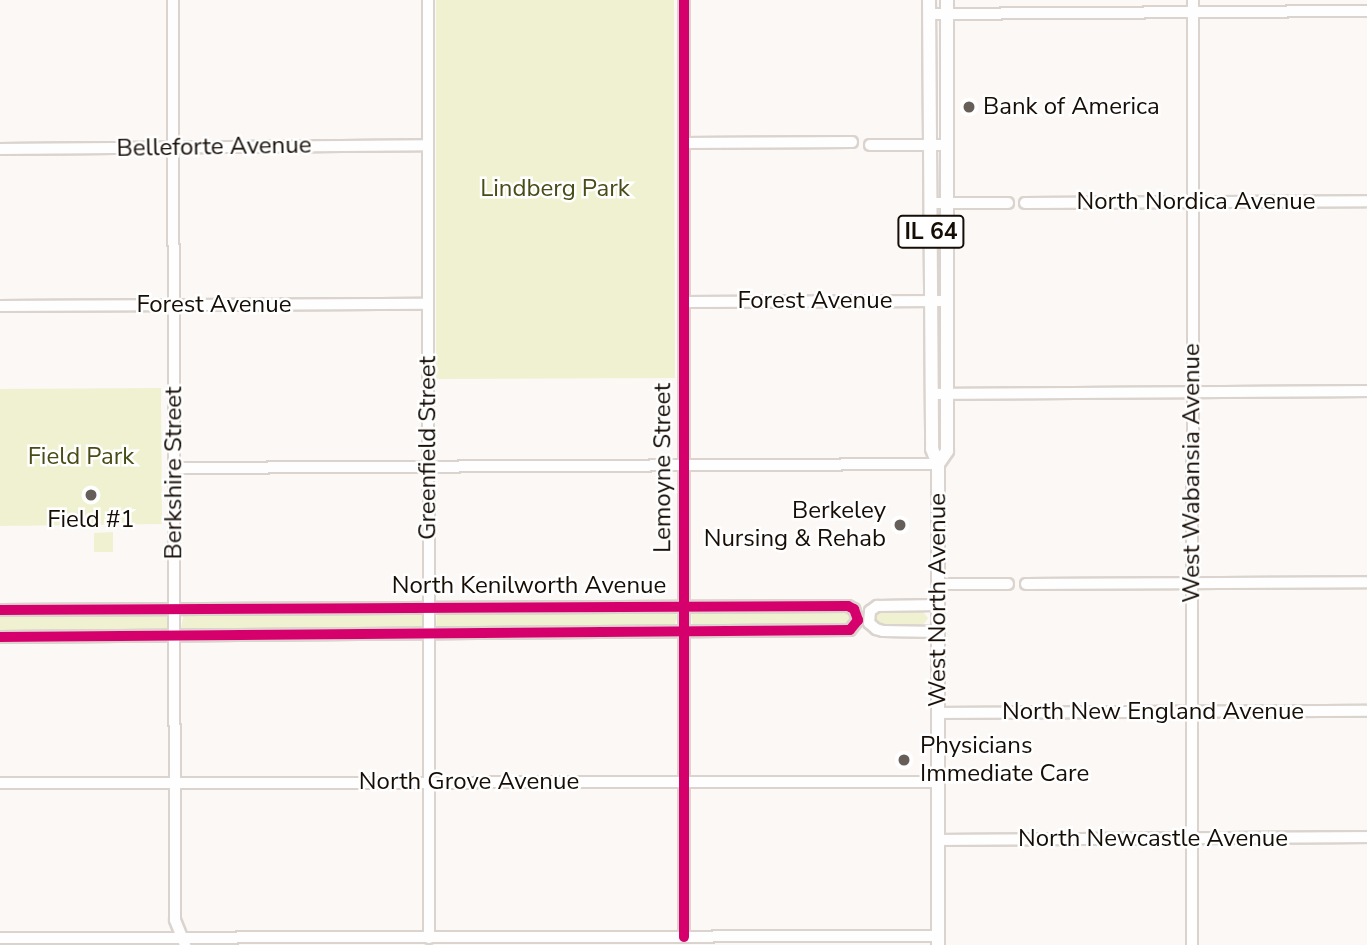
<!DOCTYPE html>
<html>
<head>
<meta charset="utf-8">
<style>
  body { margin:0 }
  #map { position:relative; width:1367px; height:945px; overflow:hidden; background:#fbf8f6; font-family:"Nunito Sans",sans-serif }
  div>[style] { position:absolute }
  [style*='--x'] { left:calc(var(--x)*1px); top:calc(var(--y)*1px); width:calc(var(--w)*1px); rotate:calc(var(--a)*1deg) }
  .green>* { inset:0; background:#f0f1d1 }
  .roads { filter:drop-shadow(2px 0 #dbd4ce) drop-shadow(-2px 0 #dbd4ce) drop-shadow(0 2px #dbd4ce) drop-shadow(0 -2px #dbd4ce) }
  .minor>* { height:10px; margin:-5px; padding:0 5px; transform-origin:5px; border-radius:5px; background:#fefefe }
  .major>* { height:12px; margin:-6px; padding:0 6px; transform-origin:6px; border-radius:6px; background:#fefefe }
  .cycleway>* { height:10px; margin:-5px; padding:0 5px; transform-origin:5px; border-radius:5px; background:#d6006c }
  .dots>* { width:19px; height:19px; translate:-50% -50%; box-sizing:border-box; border:4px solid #fff; border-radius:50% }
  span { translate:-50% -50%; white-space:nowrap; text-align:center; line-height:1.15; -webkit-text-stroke:5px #fff; paint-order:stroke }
  .shield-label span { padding:2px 5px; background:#fff; border:2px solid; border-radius:5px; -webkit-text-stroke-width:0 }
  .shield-label { font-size:23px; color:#160d05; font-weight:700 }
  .poi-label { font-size:24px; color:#160d05 }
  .left { translate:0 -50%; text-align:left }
  .right { translate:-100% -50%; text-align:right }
  .street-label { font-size:24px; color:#160d05 }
  .park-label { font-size:24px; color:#4a4b17 }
</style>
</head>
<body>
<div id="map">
  <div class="green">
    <div style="clip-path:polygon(436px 0,674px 0,675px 378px,436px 379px)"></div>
    <div style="clip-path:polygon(161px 388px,162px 524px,0 526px,0 389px)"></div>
    <div style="clip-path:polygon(113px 532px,113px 552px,94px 552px,94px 533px)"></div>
    <div style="clip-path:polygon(880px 609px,921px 609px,928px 618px,921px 628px,881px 627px,874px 618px)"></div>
    <div style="clip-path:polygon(694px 610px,848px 610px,855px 617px,848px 627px,693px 627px,691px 615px)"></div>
    <div style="clip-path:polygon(672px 611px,678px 616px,674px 627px,441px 630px,436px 625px,437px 616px,441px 612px)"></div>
    <div style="clip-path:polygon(419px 613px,424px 616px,424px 625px,419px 628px,184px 630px,181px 627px,184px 614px)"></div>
    <div style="clip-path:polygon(168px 614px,169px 628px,167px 631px,0 632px,0 615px)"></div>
  </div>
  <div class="roads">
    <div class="minor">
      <div style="--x:173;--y:0;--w:920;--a:89.88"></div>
      <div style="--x:175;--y:920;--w:27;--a:68"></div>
      <div style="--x:428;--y:0;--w:938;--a:89.94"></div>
      <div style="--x:930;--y:14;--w:437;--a:-0.4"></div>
      <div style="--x:684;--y:143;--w:168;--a:-0.3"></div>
      <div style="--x:870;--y:145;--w:77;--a:0"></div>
      <div style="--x:0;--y:149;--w:427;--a:-0.5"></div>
      <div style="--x:931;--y:203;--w:77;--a:0"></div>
      <div style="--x:1025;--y:203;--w:342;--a:-0.3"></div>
      <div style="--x:684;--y:302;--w:263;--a:-0.2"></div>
      <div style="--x:0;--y:306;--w:427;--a:-0.3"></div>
      <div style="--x:931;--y:394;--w:436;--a:-0.4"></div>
      <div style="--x:174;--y:468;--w:764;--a:-0.3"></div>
      <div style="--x:938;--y:584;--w:70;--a:0"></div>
      <div style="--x:1026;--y:584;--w:341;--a:-0.3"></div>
      <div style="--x:0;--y:610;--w:848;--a:-0.27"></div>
      <div style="--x:848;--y:606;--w:7;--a:27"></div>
      <div style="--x:854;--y:609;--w:12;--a:70"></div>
      <div style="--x:858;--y:620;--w:13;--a:129"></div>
      <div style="--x:850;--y:630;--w:850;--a:179.53"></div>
      <div style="--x:938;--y:632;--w:55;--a:-179"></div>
      <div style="--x:883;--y:631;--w:7;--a:-164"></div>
      <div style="--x:876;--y:629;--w:9;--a:-139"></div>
      <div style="--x:869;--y:623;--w:12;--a:-85"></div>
      <div style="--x:870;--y:611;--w:9;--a:-36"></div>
      <div style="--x:877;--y:606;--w:61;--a:-0.9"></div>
      <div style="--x:938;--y:713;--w:429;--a:-0.3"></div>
      <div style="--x:0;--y:783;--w:938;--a:-0.06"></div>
      <div style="--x:939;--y:840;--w:428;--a:-0.4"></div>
      <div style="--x:684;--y:937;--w:937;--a:-90"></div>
      <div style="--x:0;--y:938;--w:938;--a:-0.12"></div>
      <div style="--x:1192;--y:945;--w:945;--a:-89.94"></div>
    </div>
    <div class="major">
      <div style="--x:929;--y:0;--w:449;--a:89.6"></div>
      <div style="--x:932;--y:449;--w:16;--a:68"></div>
      <div style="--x:938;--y:464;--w:481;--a:90"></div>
      <div style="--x:938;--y:464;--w:16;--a:-55"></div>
      <div style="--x:947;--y:451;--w:451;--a:-90"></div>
    </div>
  </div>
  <div class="cycleway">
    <div style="--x:0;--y:610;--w:848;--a:-0.27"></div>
    <div style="--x:848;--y:606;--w:7;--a:27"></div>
    <div style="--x:854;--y:609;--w:12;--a:70"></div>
    <div style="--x:858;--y:620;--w:13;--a:129"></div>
    <div style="--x:850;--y:630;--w:850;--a:179.53"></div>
    <div style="--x:684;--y:937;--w:937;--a:-90"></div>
  </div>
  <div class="dots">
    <div style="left:969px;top:107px;background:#665f59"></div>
    <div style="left:91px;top:495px;background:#665f59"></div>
    <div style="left:900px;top:525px;background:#665f59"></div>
    <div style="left:904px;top:760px;background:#665f59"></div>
  </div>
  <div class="shield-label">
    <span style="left:931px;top:232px">IL 64</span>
  </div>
  <div class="poi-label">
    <span class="left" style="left:983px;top:107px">Bank of America</span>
    <span class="right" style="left:886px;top:525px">Berkeley<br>Nursing &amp; Rehab</span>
    <span style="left:91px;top:520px">Field #1</span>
    <span class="left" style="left:920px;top:760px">Physicians<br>Immediate Care</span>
  </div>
  <div class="street-label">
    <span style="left:214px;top:147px;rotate:-1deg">Belleforte Avenue</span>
    <span style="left:1196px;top:202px">North Nordica Avenue</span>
    <span style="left:815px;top:301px">Forest Avenue</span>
    <span style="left:214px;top:305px">Forest Avenue</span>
    <span style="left:428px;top:448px;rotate:-90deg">Greenfield Street</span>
    <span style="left:663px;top:468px;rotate:-90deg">Lemoyne Street</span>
    <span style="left:174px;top:473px;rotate:-90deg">Berkshire Street</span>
    <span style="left:1192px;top:473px;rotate:-90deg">West Wabansia Avenue</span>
    <span style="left:529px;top:586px">North Kenilworth Avenue</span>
    <span style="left:938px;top:600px;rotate:-90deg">West North Avenue</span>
    <span style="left:1153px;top:712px">North New England Avenue</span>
    <span style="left:469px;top:782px">North Grove Avenue</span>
    <span style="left:1153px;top:839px">North Newcastle Avenue</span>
  </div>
  <div class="park-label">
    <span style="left:555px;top:189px">Lindberg Park</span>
    <span style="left:81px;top:457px">Field Park</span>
  </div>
</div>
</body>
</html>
